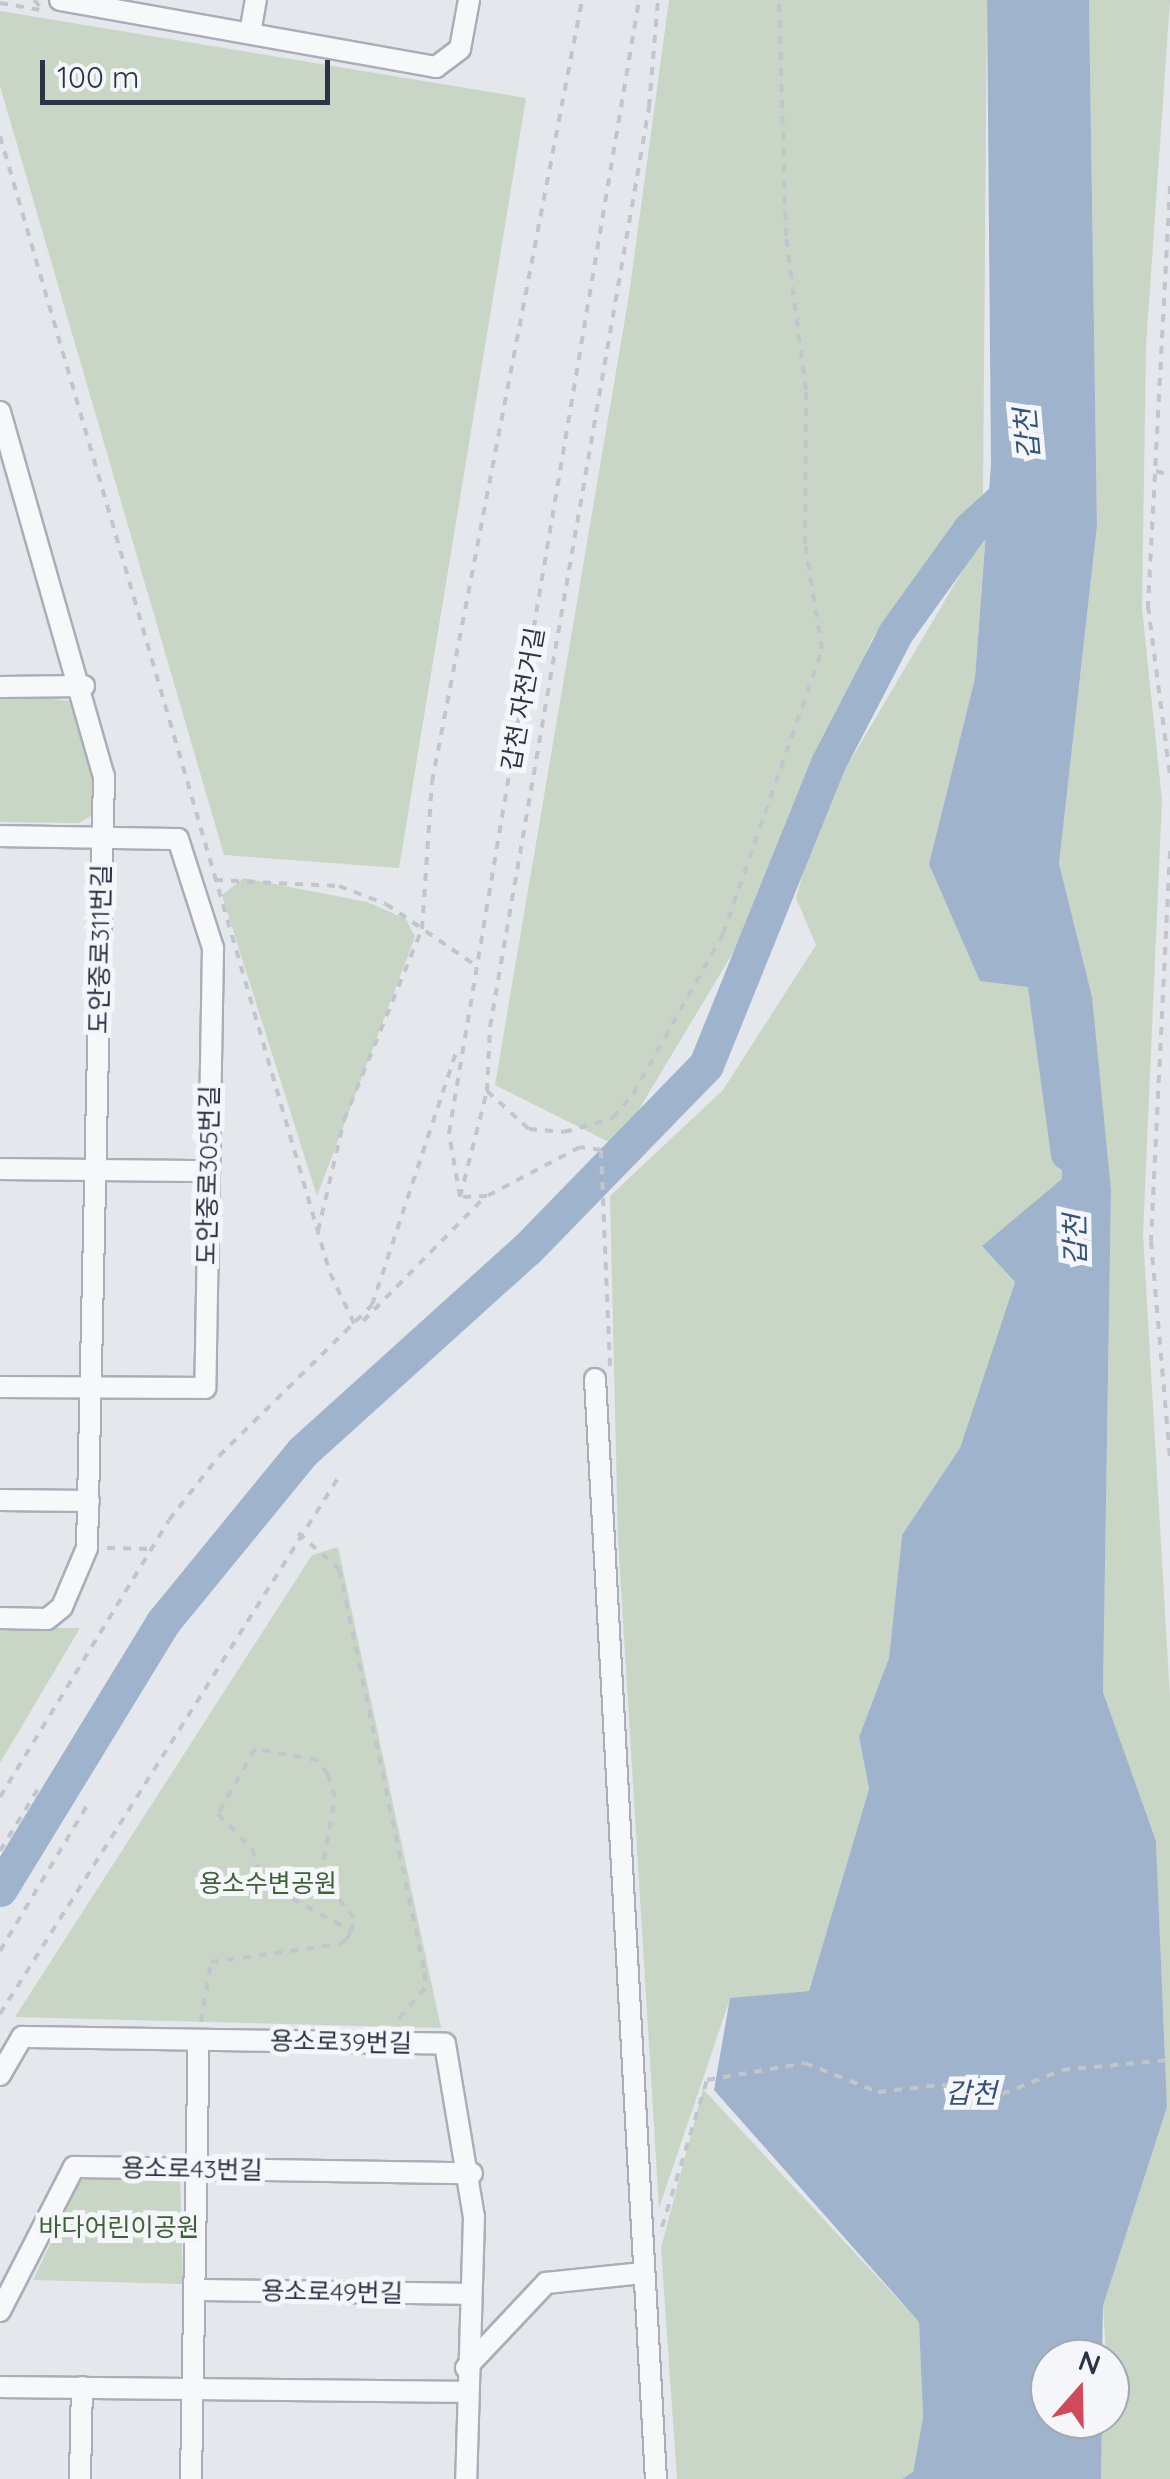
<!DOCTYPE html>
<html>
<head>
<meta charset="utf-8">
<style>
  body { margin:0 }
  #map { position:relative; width:1170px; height:2479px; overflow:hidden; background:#e4e7ec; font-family:Quicksand,"Noto Sans KR",sans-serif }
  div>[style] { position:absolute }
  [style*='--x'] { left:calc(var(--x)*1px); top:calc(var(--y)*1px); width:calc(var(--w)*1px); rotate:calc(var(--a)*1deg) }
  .green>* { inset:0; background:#c9d6c5 }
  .water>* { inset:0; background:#9fb4cc }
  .river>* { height:35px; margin:-17.5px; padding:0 17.5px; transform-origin:17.5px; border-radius:17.5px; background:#9fb4cc }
  .path>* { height:4px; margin-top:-2px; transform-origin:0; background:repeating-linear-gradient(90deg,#c2c5cb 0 8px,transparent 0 16px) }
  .roads { filter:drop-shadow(2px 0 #a9aeb7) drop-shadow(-2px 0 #a9aeb7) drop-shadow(0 2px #a9aeb7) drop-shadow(0 -2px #a9aeb7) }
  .minor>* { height:20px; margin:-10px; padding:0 10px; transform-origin:10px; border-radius:10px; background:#f7f8fa }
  span { translate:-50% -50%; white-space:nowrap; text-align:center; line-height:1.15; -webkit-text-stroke:10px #f4f6f9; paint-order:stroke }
  .street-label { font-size:25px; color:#2b3445 }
  .park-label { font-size:25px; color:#3f6138 }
  .water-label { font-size:28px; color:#34527a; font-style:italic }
  .north { position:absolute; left:1030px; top:2339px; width:100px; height:100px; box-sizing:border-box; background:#f4f6f9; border:2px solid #a4a8b1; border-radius:50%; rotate:20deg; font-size:28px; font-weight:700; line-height:40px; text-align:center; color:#2b3445 }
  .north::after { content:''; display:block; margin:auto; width:35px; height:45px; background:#d1495b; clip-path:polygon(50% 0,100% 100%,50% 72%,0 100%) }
  .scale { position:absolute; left:40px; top:60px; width:290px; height:45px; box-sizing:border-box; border:5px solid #2b3445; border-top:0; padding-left:12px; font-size:30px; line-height:35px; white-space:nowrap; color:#2b3445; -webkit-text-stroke:8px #f4f6f9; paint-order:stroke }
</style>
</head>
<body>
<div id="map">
  <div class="green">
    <div style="clip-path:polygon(669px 0,987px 0,983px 494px,872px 639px,743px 936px,617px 1146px,495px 1085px,629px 295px)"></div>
    <div style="clip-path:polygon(1089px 0,1170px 0,1146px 346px,1142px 608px,1162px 800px,1143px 1234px,1170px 1698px,1170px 2479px,1101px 2479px,1102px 2419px,1110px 2419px,1103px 2306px,1167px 2107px,1156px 1841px,1103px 1692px,1111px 1190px,1059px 864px,1097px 526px)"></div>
    <div style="clip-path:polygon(0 11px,526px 98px,399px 868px,224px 855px,0 86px)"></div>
    <div style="clip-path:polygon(986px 531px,975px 678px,929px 864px,1061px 991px,1062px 1180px,982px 1246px,1015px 1282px,960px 1448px,902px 1535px,889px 1658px,859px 1737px,869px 1789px,809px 1991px,730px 1999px,659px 2208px,618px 1539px,610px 1196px,723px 1090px,816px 945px,796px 898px,820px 812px)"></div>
    <div style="clip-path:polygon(0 693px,79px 702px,94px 750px,92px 815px,79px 823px,0 822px)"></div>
    <div style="clip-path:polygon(244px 878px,367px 902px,406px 919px,415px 937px,317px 1196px,222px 895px)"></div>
    <div style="clip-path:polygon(338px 1547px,441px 2028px,15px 2017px,312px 1555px)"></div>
    <div style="clip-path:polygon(0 1628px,80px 1628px,0 1763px)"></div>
    <div style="clip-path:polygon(703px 2089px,919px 2322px,923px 2418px,913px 2472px,902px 2479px,677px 2479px,661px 2248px)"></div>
    <div style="clip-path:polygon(83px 2175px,180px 2175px,183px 2284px,33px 2280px)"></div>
  </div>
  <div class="water">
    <div style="clip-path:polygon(987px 0,1089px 0,1097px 526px,1059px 864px,1092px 997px,1111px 1190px,1103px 1692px,1156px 1841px,1167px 2107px,1103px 2306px,1102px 2359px,1050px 2359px,1050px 2419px,1102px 2419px,1101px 2479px,902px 2479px,913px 2472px,923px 2418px,919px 2322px,714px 2090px,730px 1998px,809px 1991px,869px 1789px,859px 1737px,889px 1658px,902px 1535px,960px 1448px,1015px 1282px,982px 1246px,1062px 1179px,1061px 991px,980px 981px,929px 864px,975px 678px,991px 465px)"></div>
  </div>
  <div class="river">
    <div style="--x:1039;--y:942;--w:213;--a:82.2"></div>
    <div style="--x:0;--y:1889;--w:313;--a:-58.6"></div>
    <div style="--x:163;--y:1622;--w:220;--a:-50.7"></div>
    <div style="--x:302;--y:1452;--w:304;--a:-42.1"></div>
    <div style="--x:528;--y:1248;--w:255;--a:-45.8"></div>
    <div style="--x:706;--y:1065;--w:323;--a:-68"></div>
    <div style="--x:827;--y:765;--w:150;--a:-62.6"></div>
    <div style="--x:896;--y:632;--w:127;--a:-54.3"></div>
    <div style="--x:970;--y:529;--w:45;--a:-42.3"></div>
    <div style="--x:1003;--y:499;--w:26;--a:-13"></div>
  </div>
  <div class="path">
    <div style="--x:34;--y:0;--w:15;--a:48"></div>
    <div style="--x:0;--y:3;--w:41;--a:9.9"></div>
    <div style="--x:0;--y:136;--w:1184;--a:73.82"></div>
    <div style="--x:330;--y:1273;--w:60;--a:64.3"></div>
    <div style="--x:1170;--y:186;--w:421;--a:93"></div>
    <div style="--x:1148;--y:606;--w:170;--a:82.6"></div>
    <div style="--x:1156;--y:471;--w:15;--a:16"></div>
    <div style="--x:1170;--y:851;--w:390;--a:92.8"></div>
    <div style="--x:1151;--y:1241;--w:220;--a:85"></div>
    <div style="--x:215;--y:880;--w:124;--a:2.8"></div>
    <div style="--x:339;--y:886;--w:50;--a:21"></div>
    <div style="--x:386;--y:904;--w:108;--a:34.4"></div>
    <div style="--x:487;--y:1091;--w:57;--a:42.1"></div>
    <div style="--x:529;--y:1129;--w:35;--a:5"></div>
    <div style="--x:564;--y:1132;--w:51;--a:-15.9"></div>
    <div style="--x:613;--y:1118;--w:31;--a:-50"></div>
    <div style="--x:633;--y:1094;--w:184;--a:-60.6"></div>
    <div style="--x:723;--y:934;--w:302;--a:-70.8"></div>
    <div style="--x:822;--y:649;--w:106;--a:-99.2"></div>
    <div style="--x:805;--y:544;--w:154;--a:-89.6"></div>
    <div style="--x:806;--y:390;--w:155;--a:-97.4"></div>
    <div style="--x:786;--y:236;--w:236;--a:-91.7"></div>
    <div style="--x:460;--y:1197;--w:109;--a:-75.7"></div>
    <div style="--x:487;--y:1091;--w:64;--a:-87.3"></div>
    <div style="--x:490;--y:1027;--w:934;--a:-80.19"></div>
    <div style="--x:649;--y:107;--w:107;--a:-85.2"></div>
    <div style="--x:318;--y:1231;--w:114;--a:-76.8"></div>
    <div style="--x:344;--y:1120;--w:206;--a:-67.8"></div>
    <div style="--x:422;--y:929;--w:147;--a:-86.1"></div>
    <div style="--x:432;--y:782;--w:796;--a:-79.14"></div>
    <div style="--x:363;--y:1321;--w:175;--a:-45.5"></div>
    <div style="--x:610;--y:1366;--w:216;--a:-92.4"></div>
    <div style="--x:601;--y:1150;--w:21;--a:-172"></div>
    <div style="--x:580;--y:1147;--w:105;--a:152.2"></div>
    <div style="--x:487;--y:1196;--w:27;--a:178"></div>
    <div style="--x:460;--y:1197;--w:65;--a:-99.8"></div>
    <div style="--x:449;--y:1133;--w:1149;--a:-80.48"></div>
    <div style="--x:298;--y:1533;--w:55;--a:41.3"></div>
    <div style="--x:339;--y:1569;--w:413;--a:78"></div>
    <div style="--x:425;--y:1973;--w:15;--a:90"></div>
    <div style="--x:425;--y:1988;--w:45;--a:130.5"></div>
    <div style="--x:107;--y:1548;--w:44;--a:1.3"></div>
    <div style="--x:0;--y:1797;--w:324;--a:-58.6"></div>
    <div style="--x:169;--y:1520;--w:81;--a:-52"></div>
    <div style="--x:219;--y:1456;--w:215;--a:-44.6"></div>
    <div style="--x:372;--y:1305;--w:269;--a:-71.6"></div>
    <div style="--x:0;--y:1851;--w:79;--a:-58.5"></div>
    <div style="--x:0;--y:1951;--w:171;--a:-59.1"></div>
    <div style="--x:0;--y:2014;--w:637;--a:-57.76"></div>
    <div style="--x:201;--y:2022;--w:61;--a:-80.5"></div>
    <div style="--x:211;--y:1962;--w:130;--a:-7.9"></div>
    <div style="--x:340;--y:1944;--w:9;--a:-36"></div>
    <div style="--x:347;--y:1939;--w:9;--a:-63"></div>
    <div style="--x:351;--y:1931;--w:13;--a:-77"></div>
    <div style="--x:354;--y:1918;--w:53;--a:-128.2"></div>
    <div style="--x:321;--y:1876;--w:80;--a:-80"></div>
    <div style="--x:335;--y:1797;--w:24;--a:-107"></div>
    <div style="--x:328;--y:1774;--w:18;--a:-128"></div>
    <div style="--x:317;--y:1760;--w:63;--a:-169.9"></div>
    <div style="--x:255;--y:1749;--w:75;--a:119.6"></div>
    <div style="--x:218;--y:1814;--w:49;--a:45.8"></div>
    <div style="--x:252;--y:1849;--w:36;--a:71"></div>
    <div style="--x:264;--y:1883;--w:99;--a:28.9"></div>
    <div style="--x:662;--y:2227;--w:154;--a:-73"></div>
    <div style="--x:707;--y:2080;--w:99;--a:-9.8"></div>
    <div style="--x:805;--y:2063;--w:79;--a:21.7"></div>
    <div style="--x:878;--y:2092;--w:64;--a:-6.2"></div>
    <div style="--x:942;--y:2085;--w:61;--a:8.5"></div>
    <div style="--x:1002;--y:2094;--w:65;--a:-21.8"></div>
    <div style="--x:1062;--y:2070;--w:108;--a:-5.3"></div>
  </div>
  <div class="roads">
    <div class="minor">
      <div style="--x:60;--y:0;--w:382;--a:10.1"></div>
      <div style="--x:436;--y:67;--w:30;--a:-37"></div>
      <div style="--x:460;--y:49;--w:50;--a:-79.6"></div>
      <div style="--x:250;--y:33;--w:34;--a:-80"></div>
      <div style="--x:0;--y:412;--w:379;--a:74.1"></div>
      <div style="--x:104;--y:776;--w:772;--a:91.26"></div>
      <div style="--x:87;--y:1548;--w:64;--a:113"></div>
      <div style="--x:62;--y:1607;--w:19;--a:141"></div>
      <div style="--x:47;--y:1619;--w:47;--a:-178.8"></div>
      <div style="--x:0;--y:687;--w:84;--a:-0.7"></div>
      <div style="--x:0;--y:836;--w:178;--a:1"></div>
      <div style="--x:178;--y:839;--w:114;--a:72.2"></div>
      <div style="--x:213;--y:948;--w:440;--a:91"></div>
      <div style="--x:205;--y:1388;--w:205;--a:-179.7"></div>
      <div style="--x:0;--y:1169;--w:208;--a:0.6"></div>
      <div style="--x:595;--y:1379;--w:1102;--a:86.83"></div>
      <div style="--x:0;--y:1500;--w:89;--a:0.6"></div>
      <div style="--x:0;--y:2075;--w:44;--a:-59.9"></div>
      <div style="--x:22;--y:2037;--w:423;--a:0.9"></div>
      <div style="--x:445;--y:2044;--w:175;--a:80.5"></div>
      <div style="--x:474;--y:2217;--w:262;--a:91.7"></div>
      <div style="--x:194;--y:2290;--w:275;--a:0.8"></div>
      <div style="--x:0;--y:2311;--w:162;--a:-62.8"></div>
      <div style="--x:74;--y:2167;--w:398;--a:0.9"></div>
      <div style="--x:466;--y:2368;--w:117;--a:-46.7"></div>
      <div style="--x:546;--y:2283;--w:97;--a:-5.9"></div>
      <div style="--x:0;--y:2387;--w:465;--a:0.6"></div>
      <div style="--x:80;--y:2479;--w:92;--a:-88.8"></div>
      <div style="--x:191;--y:2479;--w:438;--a:-89"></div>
    </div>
  </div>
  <div class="street-label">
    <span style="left:523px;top:699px;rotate:-80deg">갑천 자전거길</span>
    <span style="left:100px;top:949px;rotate:-89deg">도안중로311번길</span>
    <span style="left:208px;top:1175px;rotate:-89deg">도안중로305번길</span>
    <span style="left:341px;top:2042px;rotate:1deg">용소로39번길</span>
    <span style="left:192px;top:2169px;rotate:1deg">용소로43번길</span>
    <span style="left:332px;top:2292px;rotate:1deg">용소로49번길</span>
  </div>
  <div class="park-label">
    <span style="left:268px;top:1883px">용소수변공원</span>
    <span style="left:119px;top:2227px">바다어린이공원</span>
  </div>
  <div class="water-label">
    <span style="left:1027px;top:434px;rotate:-95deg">갑천</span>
    <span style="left:1075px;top:1240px;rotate:-91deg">갑천</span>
    <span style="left:971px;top:2093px">갑천</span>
  </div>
  <div class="north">N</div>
  <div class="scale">100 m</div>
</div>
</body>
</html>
